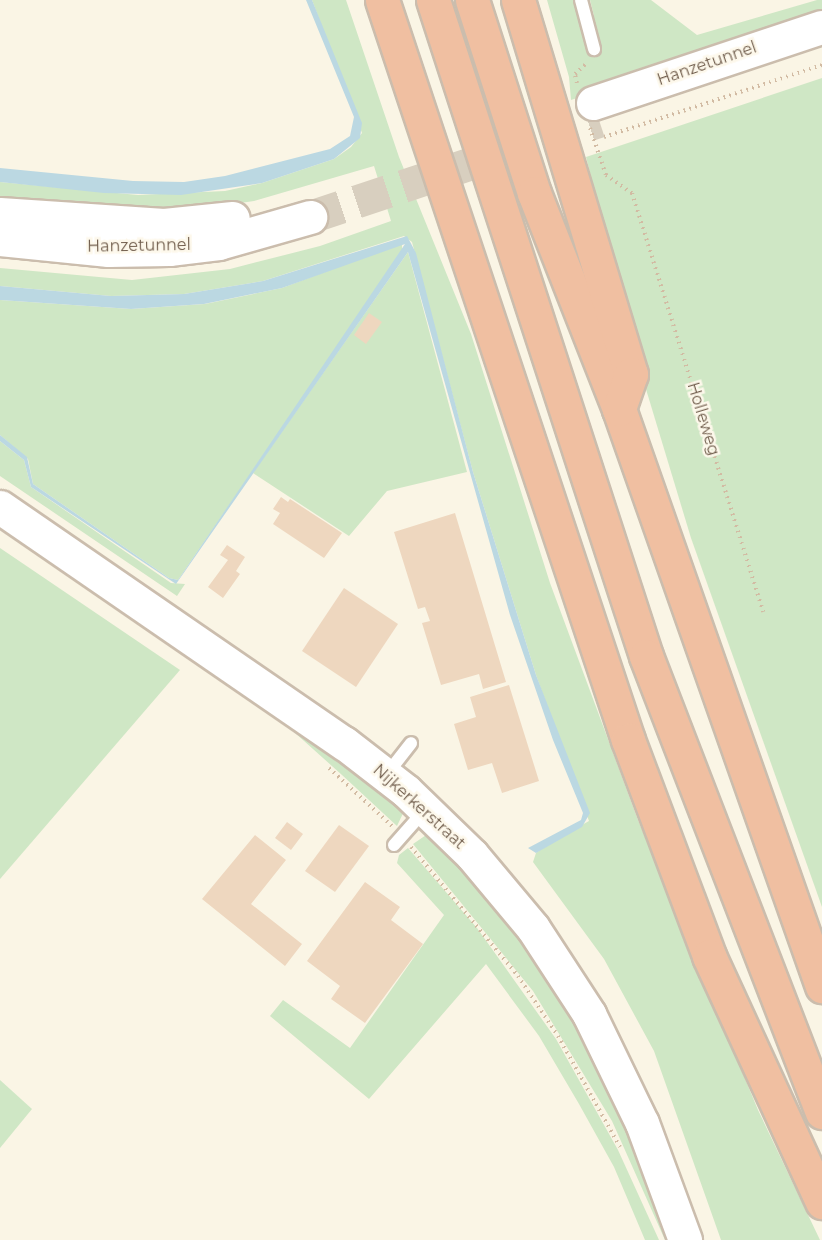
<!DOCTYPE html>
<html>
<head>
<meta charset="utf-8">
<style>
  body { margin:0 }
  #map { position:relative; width:822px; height:1240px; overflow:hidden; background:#faf5e5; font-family:Montserrat,sans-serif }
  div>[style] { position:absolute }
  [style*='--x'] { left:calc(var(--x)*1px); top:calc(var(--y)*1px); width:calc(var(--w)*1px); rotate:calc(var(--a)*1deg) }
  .green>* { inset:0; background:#cfe7c5 }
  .water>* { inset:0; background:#bbd8e2 }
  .building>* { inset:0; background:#eed7bf }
  .secondary-tunnel>* { height:33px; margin-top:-16.5px; transform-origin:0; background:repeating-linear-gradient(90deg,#d8cfbf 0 33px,transparent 0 49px) }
  .path>* { height:4px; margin-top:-2px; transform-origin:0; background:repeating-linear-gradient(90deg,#d2bba3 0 1.5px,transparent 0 6px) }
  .roads { filter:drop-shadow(2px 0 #cbbdad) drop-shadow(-2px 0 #cbbdad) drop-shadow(0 2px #cbbdad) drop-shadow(0 -2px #cbbdad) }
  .lane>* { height:12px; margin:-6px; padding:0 6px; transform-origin:6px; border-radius:6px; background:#fff }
  .secondary>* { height:33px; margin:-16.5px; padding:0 16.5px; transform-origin:16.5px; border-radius:16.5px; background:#fff }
  .highway>* { height:33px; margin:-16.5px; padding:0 16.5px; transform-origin:16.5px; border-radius:16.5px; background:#f0bfa1 }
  span { translate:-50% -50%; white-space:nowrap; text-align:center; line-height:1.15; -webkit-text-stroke:5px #fdf8eb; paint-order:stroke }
  .street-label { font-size:16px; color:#715e4d }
</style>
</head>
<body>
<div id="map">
  <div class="green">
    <div style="clip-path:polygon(312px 0,346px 0,399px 157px,471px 334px,550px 583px,638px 820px,758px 1110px,820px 1240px,721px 1240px,654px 1051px,604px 959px,533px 862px,536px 853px,548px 844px,589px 821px,536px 675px,473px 472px,412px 242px,404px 236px,263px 281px,184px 294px,111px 296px,0 286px,0 268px,132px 280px,230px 269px,320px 246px,391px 221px,374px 166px,254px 201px,192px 210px,0 199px,0 182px,138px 195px,225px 191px,262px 183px,334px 159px,351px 147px,362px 133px)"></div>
    <div style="clip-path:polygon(547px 0,576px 0,582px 20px,594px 16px,590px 0,651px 0,697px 35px,817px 0,822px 0,822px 17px,571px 100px,569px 77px)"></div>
    <div style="clip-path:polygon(822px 78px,822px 907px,691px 538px,629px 333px,586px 157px)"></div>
    <div style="clip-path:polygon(402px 243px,402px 252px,178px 580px,169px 578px,33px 484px,28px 459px,0 435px,0 300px,131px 309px,205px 304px,282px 288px)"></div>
    <div style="clip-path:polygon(408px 252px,467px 472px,387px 491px,349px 536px,253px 473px)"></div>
    <div style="clip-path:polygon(0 441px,24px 460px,31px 487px,171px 583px,185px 584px,177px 596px,0 476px)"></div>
    <div style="clip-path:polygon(0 548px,180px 670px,0 879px)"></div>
    <div style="clip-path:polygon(265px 706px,406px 807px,397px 826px,342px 775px)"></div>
    <div style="clip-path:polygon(432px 831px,497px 901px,590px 1039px,672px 1240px,665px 1240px,612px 1121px,533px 991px,413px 844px)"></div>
    <div style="clip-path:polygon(408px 848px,477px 928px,556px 1039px,618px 1150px,659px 1240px,645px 1240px,614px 1167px,579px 1104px,539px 1036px,486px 964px,369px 1099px,270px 1016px,283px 1000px,350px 1048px,444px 915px,397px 863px,399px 855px)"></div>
    <div style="clip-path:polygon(0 1080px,32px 1109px,0 1148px)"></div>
  </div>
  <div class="water">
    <div style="clip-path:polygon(306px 0,312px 0,362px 123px,360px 138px,334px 159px,262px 183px,181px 195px,104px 193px,0 182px,0 168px,133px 181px,184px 182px,225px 176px,330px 149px,350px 136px,354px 117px)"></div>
    <div style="clip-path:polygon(407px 236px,416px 253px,473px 472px,536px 675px,590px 813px,582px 827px,536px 853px,528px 848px,581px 820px,583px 813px,553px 740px,510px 615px,408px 252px,176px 584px,31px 487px,24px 460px,0 441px,0 435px,27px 457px,33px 484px,169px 578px,178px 580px,405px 244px,282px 288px,204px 304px,131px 309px,0 300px,0 286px,111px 296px,184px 294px,263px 281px)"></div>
  </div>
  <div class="building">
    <div style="clip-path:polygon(369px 313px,382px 322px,366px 344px,354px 335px)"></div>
    <div style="clip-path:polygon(281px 497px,288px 502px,290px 499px,342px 533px,324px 558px,273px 524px,280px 513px,273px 509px)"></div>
    <div style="clip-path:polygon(455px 513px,506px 682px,483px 689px,479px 674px,441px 685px,422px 623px,430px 621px,425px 607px,418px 609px,394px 532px)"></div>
    <div style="clip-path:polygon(227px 545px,245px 557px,236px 571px,240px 574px,223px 598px,208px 587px,228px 560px,220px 555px)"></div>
    <div style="clip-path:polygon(344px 588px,398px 624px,356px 687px,302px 651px)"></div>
    <div style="clip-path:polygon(509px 685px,539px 781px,502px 793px,492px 763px,468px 770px,454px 724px,476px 717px,470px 697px)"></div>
    <div style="clip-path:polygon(287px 822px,303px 834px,291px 850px,275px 838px)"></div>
    <div style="clip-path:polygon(339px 825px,369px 846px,335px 892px,305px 871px)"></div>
    <div style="clip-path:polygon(255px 835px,286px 860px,251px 904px,302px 944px,285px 966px,202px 899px)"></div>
    <div style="clip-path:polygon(365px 882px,400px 907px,391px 920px,423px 944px,365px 1023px,331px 999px,340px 986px,307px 961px)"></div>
  </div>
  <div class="secondary-tunnel">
    <div style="--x:310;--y:217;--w:305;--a:-18.4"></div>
  </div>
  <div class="path">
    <div style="--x:577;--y:83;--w:9;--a:-103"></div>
    <div style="--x:575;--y:74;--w:16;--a:-43"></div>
    <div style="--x:590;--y:128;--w:50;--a:71.2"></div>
    <div style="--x:606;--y:175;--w:32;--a:35"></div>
    <div style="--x:632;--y:193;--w:439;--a:72.6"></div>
    <div style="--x:604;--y:137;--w:230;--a:-18.3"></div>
    <div style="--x:329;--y:768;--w:86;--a:42.6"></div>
    <div style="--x:411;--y:847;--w:168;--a:50.3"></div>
    <div style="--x:518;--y:976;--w:72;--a:56.3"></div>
    <div style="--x:558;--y:1036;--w:127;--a:60.8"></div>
  </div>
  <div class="roads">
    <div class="lane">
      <div style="--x:581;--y:0;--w:51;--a:75.1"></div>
      <div style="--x:387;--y:774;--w:39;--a:-52"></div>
      <div style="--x:394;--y:845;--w:47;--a:-48.5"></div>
    </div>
    <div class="secondary">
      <div style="--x:593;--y:103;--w:241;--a:-18.4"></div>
      <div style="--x:0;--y:214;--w:164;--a:3.8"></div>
      <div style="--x:164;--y:225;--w:69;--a:-5.8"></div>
      <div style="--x:0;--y:239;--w:109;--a:5.8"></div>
      <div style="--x:108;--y:250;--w:61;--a:-0.9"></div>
      <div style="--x:169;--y:249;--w:50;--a:-6.8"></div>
      <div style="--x:219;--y:243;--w:95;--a:-15.9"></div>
      <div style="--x:0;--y:507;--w:417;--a:34.5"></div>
      <div style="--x:344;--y:743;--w:78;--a:37.7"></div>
      <div style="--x:406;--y:791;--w:92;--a:44.1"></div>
      <div style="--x:472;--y:855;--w:95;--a:50.1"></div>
      <div style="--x:533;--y:928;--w:103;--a:56.9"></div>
      <div style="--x:589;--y:1014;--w:121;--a:64.1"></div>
      <div style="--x:642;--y:1123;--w:125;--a:69.8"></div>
    </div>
    <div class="highway">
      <div style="--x:382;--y:0;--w:780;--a:71.61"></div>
      <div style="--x:628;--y:740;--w:231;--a:69.4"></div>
      <div style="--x:709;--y:956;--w:271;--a:65.3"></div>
      <div style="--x:433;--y:0;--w:690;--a:72.01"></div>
      <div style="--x:646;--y:656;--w:489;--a:68.9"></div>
      <div style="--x:472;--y:0;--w:203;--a:72.2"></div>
      <div style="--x:534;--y:193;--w:232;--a:68.5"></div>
      <div style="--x:619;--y:409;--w:612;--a:70.62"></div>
      <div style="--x:518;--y:0;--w:391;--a:73.2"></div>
      <div style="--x:631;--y:374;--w:37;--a:109"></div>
    </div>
  </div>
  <div class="street-label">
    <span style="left:707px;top:64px;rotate:-19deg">Hanzetunnel</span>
    <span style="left:139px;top:246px;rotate:-1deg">Hanzetunnel</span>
    <span style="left:703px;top:419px;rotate:73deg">Holleweg</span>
    <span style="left:419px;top:807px;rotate:42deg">Nijkerkerstraat</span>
  </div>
</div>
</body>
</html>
